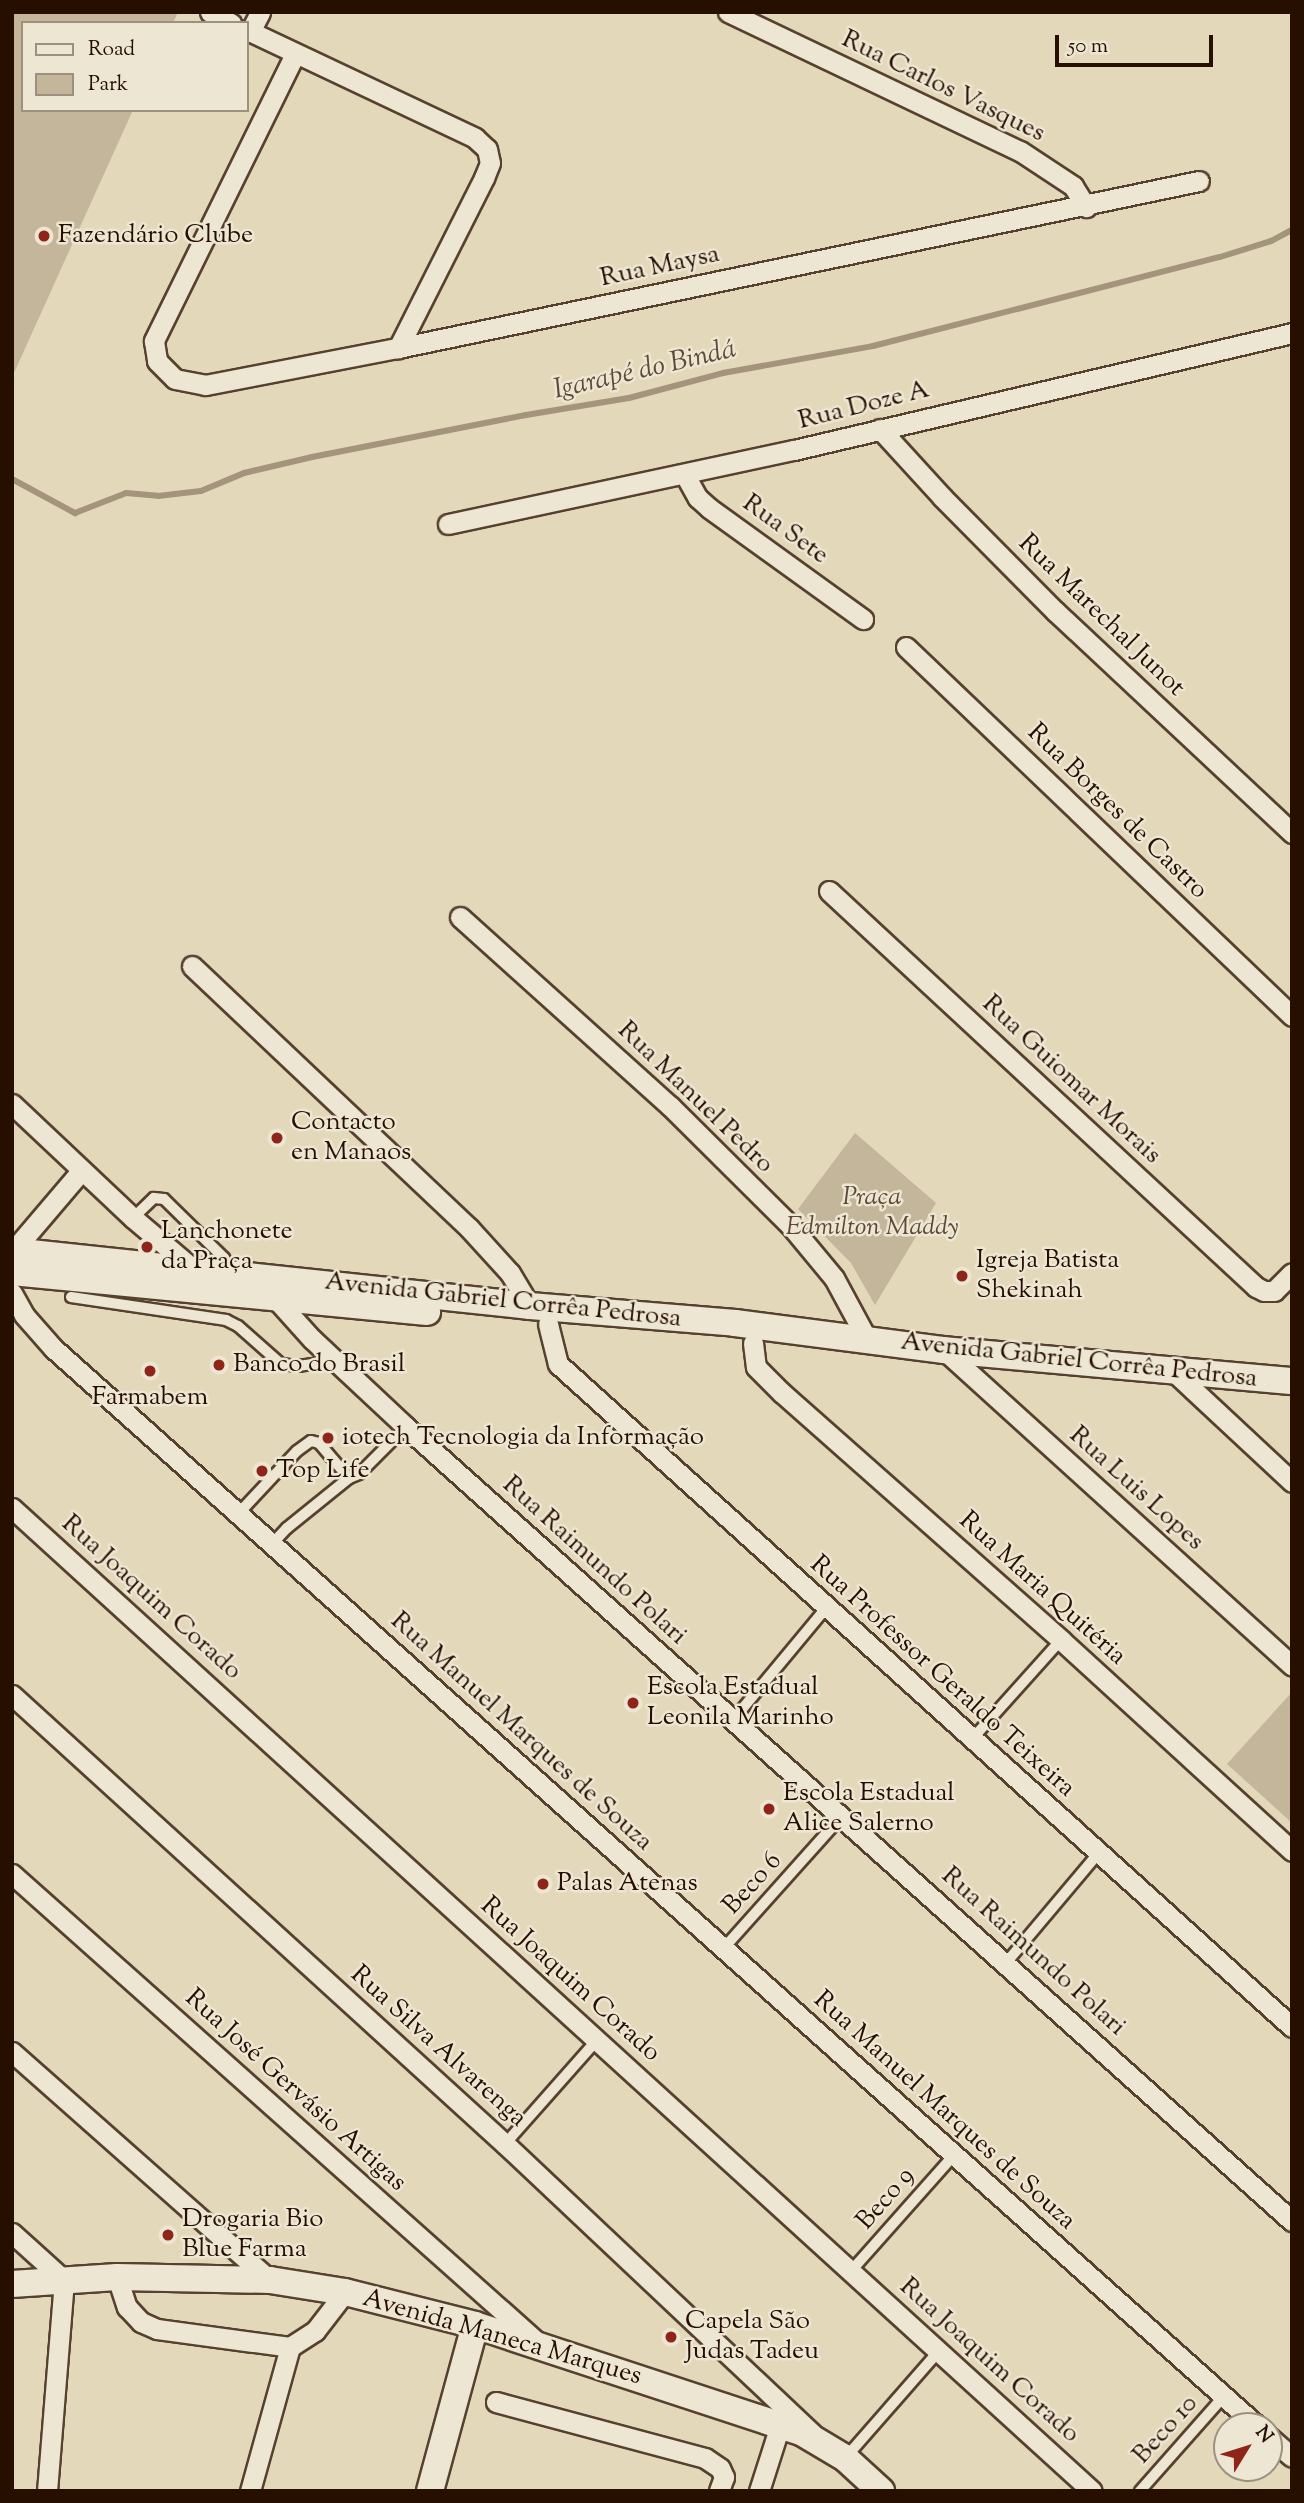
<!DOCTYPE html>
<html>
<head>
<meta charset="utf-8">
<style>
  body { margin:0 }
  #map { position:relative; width:1304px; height:2503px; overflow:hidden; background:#e3d8ba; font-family:"Sorts Mill Goudy",serif }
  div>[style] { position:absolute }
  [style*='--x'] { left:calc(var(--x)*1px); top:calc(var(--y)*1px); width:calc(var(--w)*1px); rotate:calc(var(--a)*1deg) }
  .green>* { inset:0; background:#c3b69a }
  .stream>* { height:6px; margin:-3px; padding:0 3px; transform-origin:3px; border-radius:3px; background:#a3947b }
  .roads { filter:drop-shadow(2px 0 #56412e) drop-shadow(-2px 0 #56412e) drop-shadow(0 2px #56412e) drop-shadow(0 -2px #56412e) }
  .lane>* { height:10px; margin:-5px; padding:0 5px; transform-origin:5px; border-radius:5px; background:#ede6d2 }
  .street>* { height:19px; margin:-9.5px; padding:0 9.5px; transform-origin:9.5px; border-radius:9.5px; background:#ede6d2 }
  .secondary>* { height:26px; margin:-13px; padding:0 13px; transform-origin:13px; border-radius:13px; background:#ede6d2 }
  .dots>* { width:19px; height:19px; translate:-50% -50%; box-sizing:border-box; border:4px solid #ede6d2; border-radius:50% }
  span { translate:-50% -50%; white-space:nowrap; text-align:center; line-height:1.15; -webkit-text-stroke:5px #ede6d2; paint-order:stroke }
  .street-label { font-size:26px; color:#270f00 }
  .poi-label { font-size:26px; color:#270f00 }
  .left { translate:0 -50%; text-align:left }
  .park-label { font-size:26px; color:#5e4936; font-style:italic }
  .water-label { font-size:28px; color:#5f4b37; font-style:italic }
  .frame { position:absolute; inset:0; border:14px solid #270f00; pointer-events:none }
  .legend { position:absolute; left:21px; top:21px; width:228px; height:91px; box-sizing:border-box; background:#ede6d2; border:2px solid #9e907e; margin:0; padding:9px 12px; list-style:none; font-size:21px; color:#270f00 }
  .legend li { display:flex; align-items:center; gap:14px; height:35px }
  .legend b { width:35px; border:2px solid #9e907e }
  .north { position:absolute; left:1213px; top:2412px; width:70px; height:70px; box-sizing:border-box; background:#ede6d2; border:2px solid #9e907e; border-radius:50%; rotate:52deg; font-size:19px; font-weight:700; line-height:28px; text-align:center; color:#270f00 }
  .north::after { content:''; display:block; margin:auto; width:24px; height:32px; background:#8f2418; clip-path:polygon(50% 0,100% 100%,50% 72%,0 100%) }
  .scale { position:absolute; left:1055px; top:35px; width:158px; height:32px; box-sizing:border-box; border:4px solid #270f00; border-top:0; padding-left:9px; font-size:21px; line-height:24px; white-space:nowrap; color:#270f00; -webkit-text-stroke:5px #ede6d2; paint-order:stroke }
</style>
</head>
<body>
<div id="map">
  <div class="green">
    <div style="clip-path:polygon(12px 12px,178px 12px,173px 23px,23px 23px,23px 110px,133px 110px,13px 375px,15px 377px,12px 376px)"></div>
    <div style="clip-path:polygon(855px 1133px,936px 1203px,875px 1305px,851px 1263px,798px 1209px)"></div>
    <div style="clip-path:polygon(1292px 1692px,1292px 1823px,1227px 1764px)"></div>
  </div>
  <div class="stream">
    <div style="--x:12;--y:479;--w:72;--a:28.4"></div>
    <div style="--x:75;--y:513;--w:55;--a:-21.4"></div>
    <div style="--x:126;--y:493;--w:32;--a:5"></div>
    <div style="--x:158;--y:496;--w:43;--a:-6.6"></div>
    <div style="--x:201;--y:491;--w:47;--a:-22.7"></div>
    <div style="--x:244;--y:473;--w:70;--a:-13.2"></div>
    <div style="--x:312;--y:457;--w:218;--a:-11.1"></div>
    <div style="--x:526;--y:415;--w:104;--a:-9.4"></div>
    <div style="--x:629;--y:398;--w:97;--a:-14.9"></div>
    <div style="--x:723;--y:373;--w:152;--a:-10.2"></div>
    <div style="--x:873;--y:346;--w:358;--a:-14.4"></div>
    <div style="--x:1220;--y:257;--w:53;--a:-17.4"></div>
    <div style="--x:1271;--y:241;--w:24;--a:-28"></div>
  </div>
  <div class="roads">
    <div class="lane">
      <div style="--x:133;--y:1218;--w:29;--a:-44"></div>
      <div style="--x:154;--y:1198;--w:10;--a:6"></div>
      <div style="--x:164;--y:1199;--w:84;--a:44.5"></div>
      <div style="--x:224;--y:1258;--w:16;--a:60"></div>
      <div style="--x:71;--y:1297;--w:157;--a:8.4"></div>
      <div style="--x:226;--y:1320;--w:13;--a:27"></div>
      <div style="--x:238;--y:1326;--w:57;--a:41.5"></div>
      <div style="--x:281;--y:1364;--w:17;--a:7"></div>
      <div style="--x:298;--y:1366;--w:37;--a:-8"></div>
      <div style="--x:238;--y:1514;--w:86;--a:-46.9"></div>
      <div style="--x:297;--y:1451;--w:17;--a:-36"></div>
      <div style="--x:311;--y:1441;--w:8;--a:14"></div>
      <div style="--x:319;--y:1443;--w:46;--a:49.4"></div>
      <div style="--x:272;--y:1544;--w:22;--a:-47"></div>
      <div style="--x:287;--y:1528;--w:80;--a:-38.9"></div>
      <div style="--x:349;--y:1478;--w:11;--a:-22"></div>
      <div style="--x:359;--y:1474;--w:66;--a:-45"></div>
      <div style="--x:733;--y:1720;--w:146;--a:-50.3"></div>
      <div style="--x:973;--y:1738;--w:132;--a:-48.1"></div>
      <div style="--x:723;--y:1949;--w:178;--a:-48.2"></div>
      <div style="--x:1006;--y:1963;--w:141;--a:-49.9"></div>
      <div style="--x:505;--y:2144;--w:139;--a:-48.5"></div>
      <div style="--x:851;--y:2271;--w:155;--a:-48.4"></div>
      <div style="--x:847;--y:2456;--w:140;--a:-48.8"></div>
      <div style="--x:1140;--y:2491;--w:127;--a:-48.5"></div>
    </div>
    <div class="street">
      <div style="--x:210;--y:12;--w:24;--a:28"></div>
      <div style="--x:728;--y:12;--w:323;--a:25.5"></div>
      <div style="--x:1020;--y:151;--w:64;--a:33.4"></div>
      <div style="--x:1073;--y:186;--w:25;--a:58"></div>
      <div style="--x:247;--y:30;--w:252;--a:25.3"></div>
      <div style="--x:475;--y:138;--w:16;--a:43"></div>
      <div style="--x:487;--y:149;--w:14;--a:78"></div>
      <div style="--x:490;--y:163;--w:16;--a:112"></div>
      <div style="--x:484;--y:178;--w:191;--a:116.8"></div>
      <div style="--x:250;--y:32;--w:22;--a:-63"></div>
      <div style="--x:295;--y:54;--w:320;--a:116.2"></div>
      <div style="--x:154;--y:341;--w:20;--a:81"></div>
      <div style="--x:157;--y:361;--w:25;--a:45"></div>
      <div style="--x:175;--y:379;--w:31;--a:11"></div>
      <div style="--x:205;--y:385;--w:197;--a:-10.9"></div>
      <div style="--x:398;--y:348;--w:818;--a:-11.78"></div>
      <div style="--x:880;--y:429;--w:92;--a:47.6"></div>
      <div style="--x:942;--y:497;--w:161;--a:45.3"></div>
      <div style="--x:1055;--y:611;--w:325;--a:43.1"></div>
      <div style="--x:685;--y:475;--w:26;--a:61"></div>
      <div style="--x:698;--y:498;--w:15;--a:42"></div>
      <div style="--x:709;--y:508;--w:190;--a:35.8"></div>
      <div style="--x:448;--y:524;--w:354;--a:-12.1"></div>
      <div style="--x:794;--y:450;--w:512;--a:-13.22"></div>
      <div style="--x:906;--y:647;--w:534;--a:43.71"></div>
      <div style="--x:829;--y:891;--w:582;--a:42.84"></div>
      <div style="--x:1256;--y:1287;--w:9;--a:27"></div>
      <div style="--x:1264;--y:1291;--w:10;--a:0"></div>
      <div style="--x:1274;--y:1291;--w:25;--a:-45"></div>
      <div style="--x:460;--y:917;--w:283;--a:42"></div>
      <div style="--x:670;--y:1106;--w:169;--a:44.8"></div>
      <div style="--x:790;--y:1225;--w:69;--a:50.3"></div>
      <div style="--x:834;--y:1278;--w:69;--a:61.6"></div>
      <div style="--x:192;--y:966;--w:381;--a:43.4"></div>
      <div style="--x:469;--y:1228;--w:61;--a:47.7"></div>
      <div style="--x:510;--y:1273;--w:39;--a:59"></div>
      <div style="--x:12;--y:1104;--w:166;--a:43.3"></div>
      <div style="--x:133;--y:1218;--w:80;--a:40.4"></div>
      <div style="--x:13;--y:1251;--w:106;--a:-49.6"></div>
      <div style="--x:12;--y:1293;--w:25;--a:61"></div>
      <div style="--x:24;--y:1315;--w:44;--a:48.7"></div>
      <div style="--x:53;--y:1348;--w:1616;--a:41.84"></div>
      <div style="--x:274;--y:1297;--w:57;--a:47.9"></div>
      <div style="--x:312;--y:1339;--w:129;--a:43.1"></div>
      <div style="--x:406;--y:1427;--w:1190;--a:41.87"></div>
      <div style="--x:548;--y:1324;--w:41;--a:76"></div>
      <div style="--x:558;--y:1364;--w:989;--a:42.09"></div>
      <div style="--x:753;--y:1343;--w:24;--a:83"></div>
      <div style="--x:756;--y:1367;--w:37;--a:45"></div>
      <div style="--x:782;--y:1393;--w:373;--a:41.5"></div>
      <div style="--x:1061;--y:1640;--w:313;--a:42.4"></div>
      <div style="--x:944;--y:1350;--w:470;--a:42.2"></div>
      <div style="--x:1172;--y:1370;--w:164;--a:43"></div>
      <div style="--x:12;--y:1508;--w:1460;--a:42.31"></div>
      <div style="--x:12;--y:1695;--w:667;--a:42.33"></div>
      <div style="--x:505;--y:2144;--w:422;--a:43.3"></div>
      <div style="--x:12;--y:1874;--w:702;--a:41.71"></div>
      <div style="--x:12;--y:2052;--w:344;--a:41.5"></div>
      <div style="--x:12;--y:2233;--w:70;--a:42.1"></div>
      <div style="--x:64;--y:2280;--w:212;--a:94.6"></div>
      <div style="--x:117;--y:2277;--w:32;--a:72"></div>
      <div style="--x:127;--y:2307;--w:21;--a:47"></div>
      <div style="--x:141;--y:2322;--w:17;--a:24"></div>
      <div style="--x:157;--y:2329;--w:134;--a:7.7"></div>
      <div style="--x:290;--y:2347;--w:30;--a:-33"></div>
      <div style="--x:315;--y:2331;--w:49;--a:-52.4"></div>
      <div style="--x:496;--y:2402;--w:216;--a:15"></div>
      <div style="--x:705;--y:2458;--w:18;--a:34"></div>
      <div style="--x:720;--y:2468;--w:10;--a:66"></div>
      <div style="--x:724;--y:2477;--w:15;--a:110"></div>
      <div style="--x:1269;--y:2437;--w:30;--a:41"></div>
      <div style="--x:250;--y:2491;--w:149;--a:-74.5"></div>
      <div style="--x:759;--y:2491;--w:69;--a:-72.3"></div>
    </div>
    <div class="secondary">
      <div style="--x:12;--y:1251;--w:521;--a:6.06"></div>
      <div style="--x:530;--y:1306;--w:206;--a:4.7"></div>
      <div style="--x:735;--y:1323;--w:211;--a:7.4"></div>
      <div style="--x:944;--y:1350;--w:349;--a:5.1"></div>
      <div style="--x:12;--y:1272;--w:417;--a:5.5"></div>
      <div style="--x:12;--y:2284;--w:105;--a:-3.8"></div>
      <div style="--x:117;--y:2277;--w:153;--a:1.1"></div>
      <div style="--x:270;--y:2280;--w:76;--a:9.1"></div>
      <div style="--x:345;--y:2292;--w:134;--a:14.2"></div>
      <div style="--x:475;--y:2325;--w:345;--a:18.2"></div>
      <div style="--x:803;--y:2433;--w:49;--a:30.8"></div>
      <div style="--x:845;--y:2458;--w:49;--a:42.5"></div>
      <div style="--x:430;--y:2491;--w:172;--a:-74.8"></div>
    </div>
  </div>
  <div class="dots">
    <div style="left:44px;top:236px;background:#8f2418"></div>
    <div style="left:277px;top:1138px;background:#8f2418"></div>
    <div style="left:147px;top:1247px;background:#8f2418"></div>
    <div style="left:962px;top:1276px;background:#8f2418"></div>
    <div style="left:219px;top:1365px;background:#8f2418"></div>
    <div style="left:150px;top:1371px;background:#8f2418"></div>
    <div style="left:328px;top:1438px;background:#8f2418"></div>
    <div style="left:262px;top:1471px;background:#8f2418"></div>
    <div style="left:633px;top:1703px;background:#8f2418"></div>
    <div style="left:769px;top:1809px;background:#8f2418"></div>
    <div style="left:543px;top:1884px;background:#8f2418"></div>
    <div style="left:168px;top:2235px;background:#8f2418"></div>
    <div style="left:671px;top:2337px;background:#8f2418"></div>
  </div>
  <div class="street-label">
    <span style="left:943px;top:87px;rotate:26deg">Rua Carlos Vasques</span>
    <span style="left:660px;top:267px;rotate:-12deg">Rua Maysa</span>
    <span style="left:864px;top:406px;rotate:-14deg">Rua Doze A</span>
    <span style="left:785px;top:530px;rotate:36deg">Rua Sete</span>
    <span style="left:1101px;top:616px;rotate:44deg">Rua Marechal Junot</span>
    <span style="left:1117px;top:812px;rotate:44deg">Rua Borges de Castro</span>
    <span style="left:1071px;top:1080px;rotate:43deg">Rua Guiomar Morais</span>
    <span style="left:695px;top:1098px;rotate:44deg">Rua Manuel Pedro</span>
    <span style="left:503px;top:1301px;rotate:6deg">Avenida Gabriel Corrêa Pedrosa</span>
    <span style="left:1079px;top:1361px;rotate:6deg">Avenida Gabriel Corrêa Pedrosa</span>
    <span style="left:1136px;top:1489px;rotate:42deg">Rua Luis Lopes</span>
    <span style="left:594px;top:1561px;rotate:42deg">Rua Raimundo Polari</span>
    <span style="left:1042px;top:1589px;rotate:42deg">Rua Maria Quitéria</span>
    <span style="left:151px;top:1598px;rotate:42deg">Rua Joaquim Corado</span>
    <span style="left:942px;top:1677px;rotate:42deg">Rua Professor Geraldo Teixeira</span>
    <span style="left:521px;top:1732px;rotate:42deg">Rua Manuel Marques de Souza</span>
    <span style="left:753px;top:1884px;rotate:-48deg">Beco 6</span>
    <span style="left:1033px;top:1952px;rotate:42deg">Rua Raimundo Polari</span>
    <span style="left:570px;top:1980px;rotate:42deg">Rua Joaquim Corado</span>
    <span style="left:438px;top:2047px;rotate:42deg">Rua Silva Alvarenga</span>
    <span style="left:295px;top:2091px;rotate:42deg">Rua José Gervásio Artigas</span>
    <span style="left:944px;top:2111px;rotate:42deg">Rua Manuel Marques de Souza</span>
    <span style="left:886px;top:2199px;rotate:-49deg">Beco 9</span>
    <span style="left:502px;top:2338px;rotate:16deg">Avenida Maneca Marques</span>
    <span style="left:989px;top:2361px;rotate:42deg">Rua Joaquim Corado</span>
    <span style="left:1166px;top:2430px;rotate:-48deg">Beco 10</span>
  </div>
  <div class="poi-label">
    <span class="left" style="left:58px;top:236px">Fazendário Clube</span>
    <span class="left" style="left:291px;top:1138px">Contacto<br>en Manaos</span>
    <span class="left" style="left:161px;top:1247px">Lanchonete<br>da Praça</span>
    <span class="left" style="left:976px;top:1276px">Igreja Batista<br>Shekinah</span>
    <span class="left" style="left:233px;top:1365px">Banco do Brasil</span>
    <span style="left:150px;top:1398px">Farmabem</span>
    <span class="left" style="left:342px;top:1438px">iotech Tecnologia da Informação</span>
    <span class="left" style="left:276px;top:1471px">Top Life</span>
    <span class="left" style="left:647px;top:1703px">Escola Estadual<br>Leonila Marinho</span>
    <span class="left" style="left:783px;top:1809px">Escola Estadual<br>Alice Salerno</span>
    <span class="left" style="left:557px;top:1884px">Palas Atenas</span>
    <span class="left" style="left:182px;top:2235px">Drogaria Bio<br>Blue Farma</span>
    <span class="left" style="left:685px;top:2337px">Capela São<br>Judas Tadeu</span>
  </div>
  <div class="park-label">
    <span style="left:872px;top:1213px">Praça<br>Edmilton Maddy</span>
  </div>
  <div class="water-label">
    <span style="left:645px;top:370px;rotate:-13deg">Igarapé do Bindá</span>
  </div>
  <div class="frame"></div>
  <ul class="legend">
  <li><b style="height:9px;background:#ede6d2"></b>Road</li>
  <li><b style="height:19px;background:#c3b69a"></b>Park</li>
  </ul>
  <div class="north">N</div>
  <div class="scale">50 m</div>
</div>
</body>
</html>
